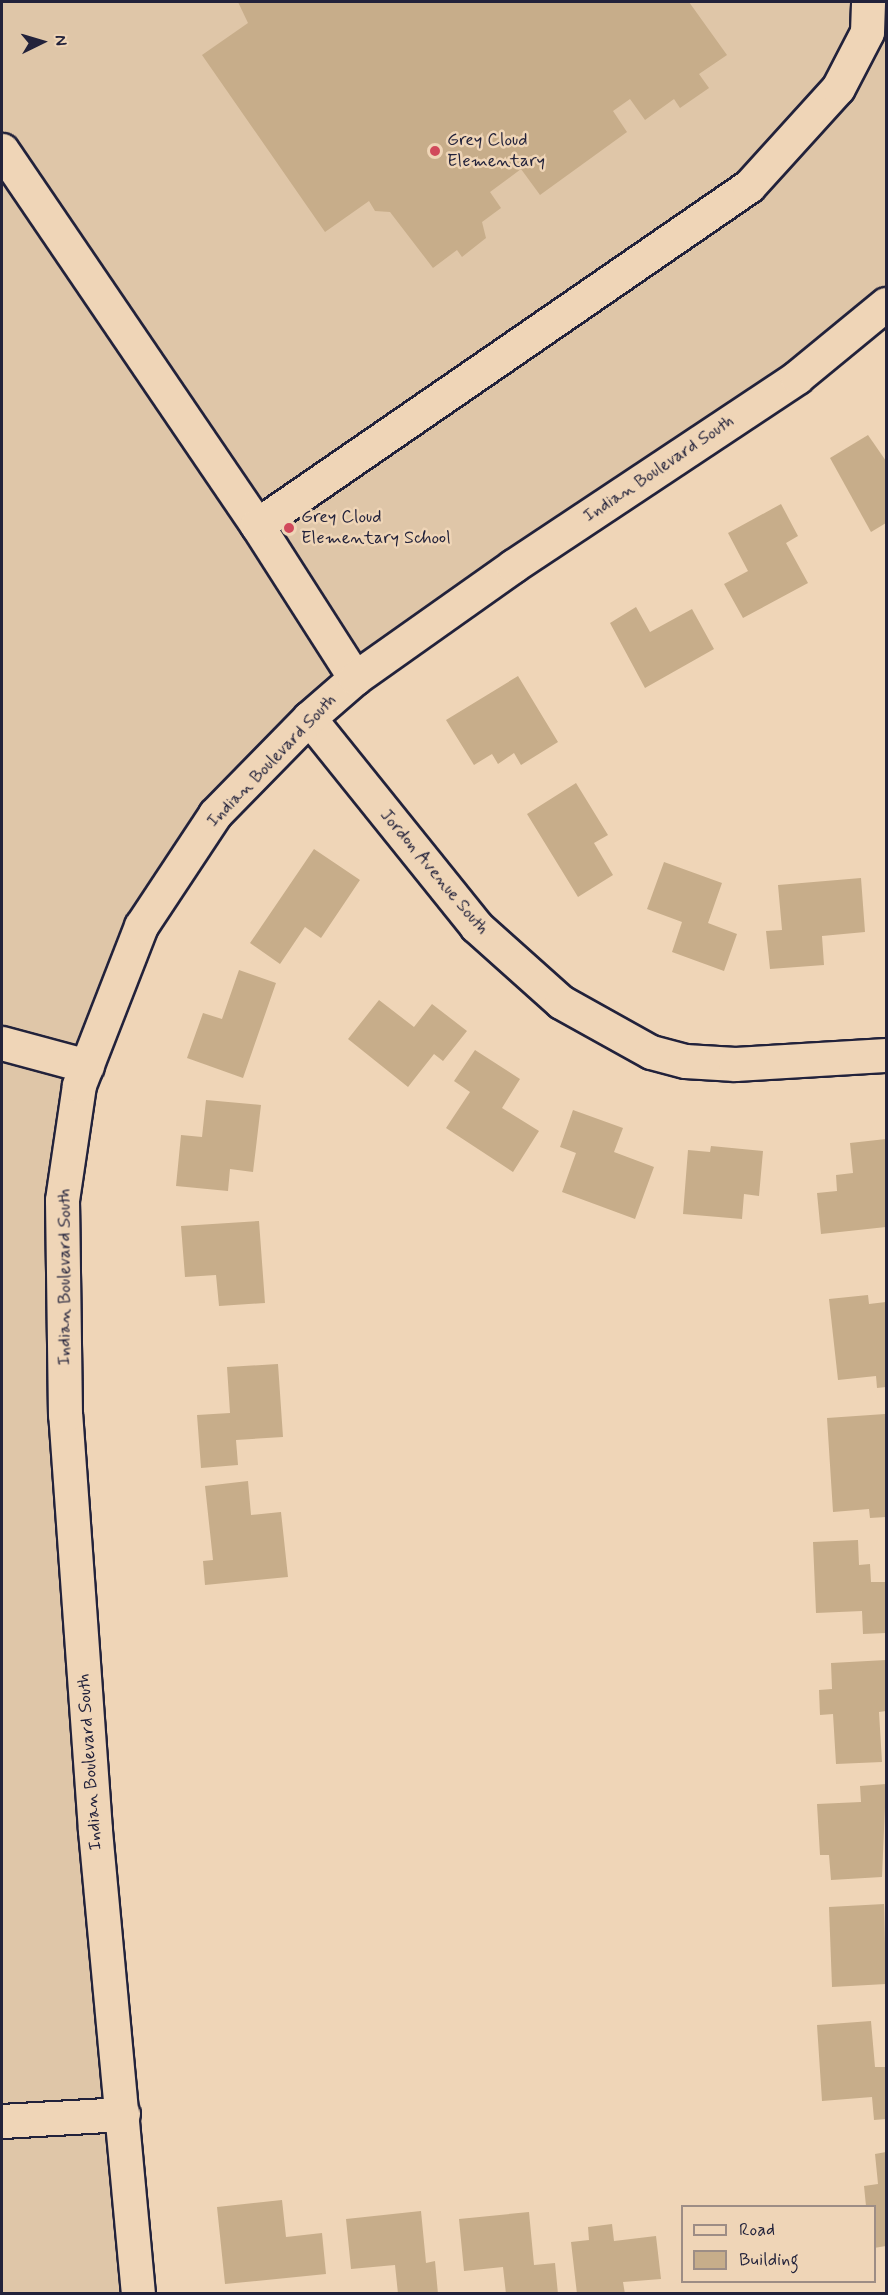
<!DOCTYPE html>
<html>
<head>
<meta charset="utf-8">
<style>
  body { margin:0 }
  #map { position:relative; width:888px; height:2295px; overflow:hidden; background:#efd5b7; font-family:Mynerve,sans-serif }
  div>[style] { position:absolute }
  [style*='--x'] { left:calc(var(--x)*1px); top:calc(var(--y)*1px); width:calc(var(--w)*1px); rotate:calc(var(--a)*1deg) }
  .built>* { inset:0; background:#dfc6a8 }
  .building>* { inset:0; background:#c7ad8a }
  .roads { filter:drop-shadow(2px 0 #22223b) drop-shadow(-2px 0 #22223b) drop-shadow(0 2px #22223b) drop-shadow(0 -2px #22223b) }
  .minor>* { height:33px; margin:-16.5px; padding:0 16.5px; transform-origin:16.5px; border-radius:16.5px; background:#efd5b7 }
  .dots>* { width:16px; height:16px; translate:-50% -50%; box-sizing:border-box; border:3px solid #efd5b7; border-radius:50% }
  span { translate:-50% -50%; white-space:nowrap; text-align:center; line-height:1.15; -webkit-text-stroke:5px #efd5b7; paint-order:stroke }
  .poi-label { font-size:18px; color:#22223b }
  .left { translate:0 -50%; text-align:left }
  .street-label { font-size:18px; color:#22223b }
  .frame { position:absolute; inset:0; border:3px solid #22223b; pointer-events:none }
  .legend { position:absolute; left:681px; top:2205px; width:195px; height:78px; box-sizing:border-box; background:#efd5b7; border:2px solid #9d8d85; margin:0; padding:8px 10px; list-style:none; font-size:18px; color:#22223b }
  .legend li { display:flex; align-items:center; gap:12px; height:30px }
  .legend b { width:30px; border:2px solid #9d8d85 }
  .north { position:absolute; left:12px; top:12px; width:60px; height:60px; -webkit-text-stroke:4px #efd5b7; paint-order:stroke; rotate:85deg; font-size:16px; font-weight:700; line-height:24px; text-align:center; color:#22223b }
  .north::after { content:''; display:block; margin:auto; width:21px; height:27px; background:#22223b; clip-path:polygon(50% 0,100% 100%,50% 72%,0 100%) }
</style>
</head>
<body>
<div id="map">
  <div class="built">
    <div style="clip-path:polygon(2px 2px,886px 2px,886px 304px,309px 718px,140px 926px,62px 1200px,138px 2293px,2px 2294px)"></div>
  </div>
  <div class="building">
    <div style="clip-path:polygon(238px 2px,689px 2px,727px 55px,699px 74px,709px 88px,680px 108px,674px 99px,645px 120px,630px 99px,613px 111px,627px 132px,540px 195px,521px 169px,490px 192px,501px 208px,482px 222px,486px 238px,462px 257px,457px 250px,433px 268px,390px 212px,375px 211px,369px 201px,325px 232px,202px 55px,248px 23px)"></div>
    <div style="clip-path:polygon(868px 435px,886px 461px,886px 523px,871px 532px,830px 458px)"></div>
    <div style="clip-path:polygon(781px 504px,798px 536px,786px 543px,808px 583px,743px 618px,724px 584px,748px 571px,728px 533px)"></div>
    <div style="clip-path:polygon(636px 607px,650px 632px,692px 609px,714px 649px,645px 688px,610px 623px)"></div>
    <div style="clip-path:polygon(518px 676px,558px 742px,521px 765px,514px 753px,498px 764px,492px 754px,474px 765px,446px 720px)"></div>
    <div style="clip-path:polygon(576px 783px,608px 835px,594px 843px,613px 875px,578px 897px,527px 814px)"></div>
    <div style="clip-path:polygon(314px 849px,360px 880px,321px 938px,305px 927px,280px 964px,250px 943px)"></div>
    <div style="clip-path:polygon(664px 862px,722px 883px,708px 923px,737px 934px,724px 971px,672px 952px,682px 922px,647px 909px)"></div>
    <div style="clip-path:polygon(861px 878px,865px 932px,822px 936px,824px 965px,770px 969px,766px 931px,782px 930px,778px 885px)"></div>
    <div style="clip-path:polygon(239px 970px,276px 983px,243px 1078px,187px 1058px,203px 1013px,222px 1019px)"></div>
    <div style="clip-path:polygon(379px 1000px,414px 1027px,432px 1004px,467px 1031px,443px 1061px,434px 1054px,408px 1087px,348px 1039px)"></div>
    <div style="clip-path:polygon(475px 1050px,520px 1079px,502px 1108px,539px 1131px,513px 1172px,446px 1128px,470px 1092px,454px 1081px)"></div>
    <div style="clip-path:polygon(206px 1100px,261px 1105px,253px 1172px,230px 1169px,228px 1191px,176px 1186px,181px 1135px,202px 1137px)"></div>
    <div style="clip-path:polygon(573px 1110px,623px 1128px,614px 1152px,654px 1167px,635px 1219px,562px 1192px,576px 1153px,560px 1147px)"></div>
    <div style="clip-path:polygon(886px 1139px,886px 1227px,821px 1234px,817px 1193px,837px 1191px,836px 1175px,853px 1173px,850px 1143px)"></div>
    <div style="clip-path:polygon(711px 1146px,763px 1151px,759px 1196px,744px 1194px,742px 1219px,683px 1214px,688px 1150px,710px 1152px)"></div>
    <div style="clip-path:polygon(259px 1221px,265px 1303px,219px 1306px,216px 1275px,185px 1277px,181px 1226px)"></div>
    <div style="clip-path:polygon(868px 1295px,869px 1304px,886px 1302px,886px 1387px,877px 1388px,876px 1376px,838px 1380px,829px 1299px)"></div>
    <div style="clip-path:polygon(278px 1364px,283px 1437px,236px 1440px,238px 1465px,201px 1468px,197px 1415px,230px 1413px,227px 1367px)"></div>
    <div style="clip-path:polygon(885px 1414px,886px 1517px,870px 1518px,869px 1509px,833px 1512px,827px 1418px)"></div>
    <div style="clip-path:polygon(248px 1481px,251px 1515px,281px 1512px,288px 1577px,205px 1585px,203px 1561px,213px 1560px,205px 1486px)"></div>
    <div style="clip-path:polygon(858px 1540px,859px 1565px,870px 1564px,871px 1582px,886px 1582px,886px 1633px,863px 1634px,862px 1611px,816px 1613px,813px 1542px)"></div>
    <div style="clip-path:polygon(886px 1660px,886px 1711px,879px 1712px,882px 1762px,836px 1764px,833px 1714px,820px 1715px,819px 1690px,832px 1689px,831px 1663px)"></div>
    <div style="clip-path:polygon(886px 1784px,882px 1877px,831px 1880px,829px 1855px,820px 1855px,817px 1804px,861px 1802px,860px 1786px)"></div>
    <div style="clip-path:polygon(884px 1904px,886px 1984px,832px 1987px,829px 1907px)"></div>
    <div style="clip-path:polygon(871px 2021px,875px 2067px,886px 2067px,886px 2119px,874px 2120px,872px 2097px,822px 2101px,817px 2025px)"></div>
    <div style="clip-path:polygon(886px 2152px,886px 2246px,874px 2248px,874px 2206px,866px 2206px,864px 2186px,878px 2184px,875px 2154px)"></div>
    <div style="clip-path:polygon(282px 2200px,286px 2237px,322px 2233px,326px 2274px,225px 2284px,217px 2207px)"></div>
    <div style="clip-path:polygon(421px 2211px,426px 2263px,435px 2261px,438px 2294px,398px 2294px,395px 2265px,351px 2269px,346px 2219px)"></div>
    <div style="clip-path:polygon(529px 2212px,534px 2265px,555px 2263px,558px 2294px,506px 2294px,503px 2267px,464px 2271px,459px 2219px)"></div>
    <div style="clip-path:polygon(612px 2224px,614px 2241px,656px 2236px,661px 2279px,623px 2282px,625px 2294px,577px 2294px,571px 2242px,589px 2240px,588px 2227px)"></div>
  </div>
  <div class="roads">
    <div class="minor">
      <div style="--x:2;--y:150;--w:453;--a:55.8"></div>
      <div style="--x:257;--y:525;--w:182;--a:57.4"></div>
      <div style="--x:257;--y:525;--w:597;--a:-34.57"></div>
      <div style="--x:749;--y:186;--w:132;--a:-47.8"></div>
      <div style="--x:838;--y:88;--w:63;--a:-62.6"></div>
      <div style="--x:867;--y:32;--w:30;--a:-88"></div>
      <div style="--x:309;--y:718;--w:267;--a:51.2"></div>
      <div style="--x:476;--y:926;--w:114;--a:41.8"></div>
      <div style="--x:561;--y:1002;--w:103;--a:29.1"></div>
      <div style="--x:651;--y:1052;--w:35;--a:15"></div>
      <div style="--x:685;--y:1061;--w:50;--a:3.4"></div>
      <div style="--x:735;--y:1064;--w:151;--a:-3.4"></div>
      <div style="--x:2;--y:1043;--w:88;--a:15.1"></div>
      <div style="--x:2;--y:2121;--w:121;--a:-3.3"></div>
      <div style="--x:138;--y:2294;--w:466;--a:-95.3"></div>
      <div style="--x:95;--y:1830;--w:416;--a:-94.1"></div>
      <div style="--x:65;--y:1415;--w:215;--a:-90.8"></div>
      <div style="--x:62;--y:1200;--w:116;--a:-81.6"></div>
      <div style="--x:79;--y:1085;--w:171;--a:-68.7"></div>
      <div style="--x:141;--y:926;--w:134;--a:-56.5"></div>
      <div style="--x:215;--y:814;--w:134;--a:-45.6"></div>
      <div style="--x:309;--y:718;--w:61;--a:-41"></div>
      <div style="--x:355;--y:678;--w:194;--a:-35.3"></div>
      <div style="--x:513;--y:566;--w:341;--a:-33.6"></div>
      <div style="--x:797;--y:377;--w:115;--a:-39.4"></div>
    </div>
  </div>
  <div class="dots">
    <div style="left:435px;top:151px;background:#d1495b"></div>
    <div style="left:289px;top:528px;background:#d1495b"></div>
  </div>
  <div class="poi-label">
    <span class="left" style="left:447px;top:151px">Grey Cloud<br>Elementary</span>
    <span class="left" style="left:301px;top:528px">Grey Cloud<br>Elementary School</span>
  </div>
  <div class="street-label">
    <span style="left:659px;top:469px;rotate:-34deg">Indian Boulevard South</span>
    <span style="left:272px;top:761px;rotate:-46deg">Indian Boulevard South</span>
    <span style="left:434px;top:872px;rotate:50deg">Jordon Avenue South</span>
    <span style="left:65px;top:1277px;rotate:-90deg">Indian Boulevard South</span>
    <span style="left:90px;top:1762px;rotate:-94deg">Indian Boulevard South</span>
  </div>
  <div class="frame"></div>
  <ul class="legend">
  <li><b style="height:8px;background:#efd5b7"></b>Road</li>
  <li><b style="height:16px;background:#c7ad8a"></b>Building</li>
  </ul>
  <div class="north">N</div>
</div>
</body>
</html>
